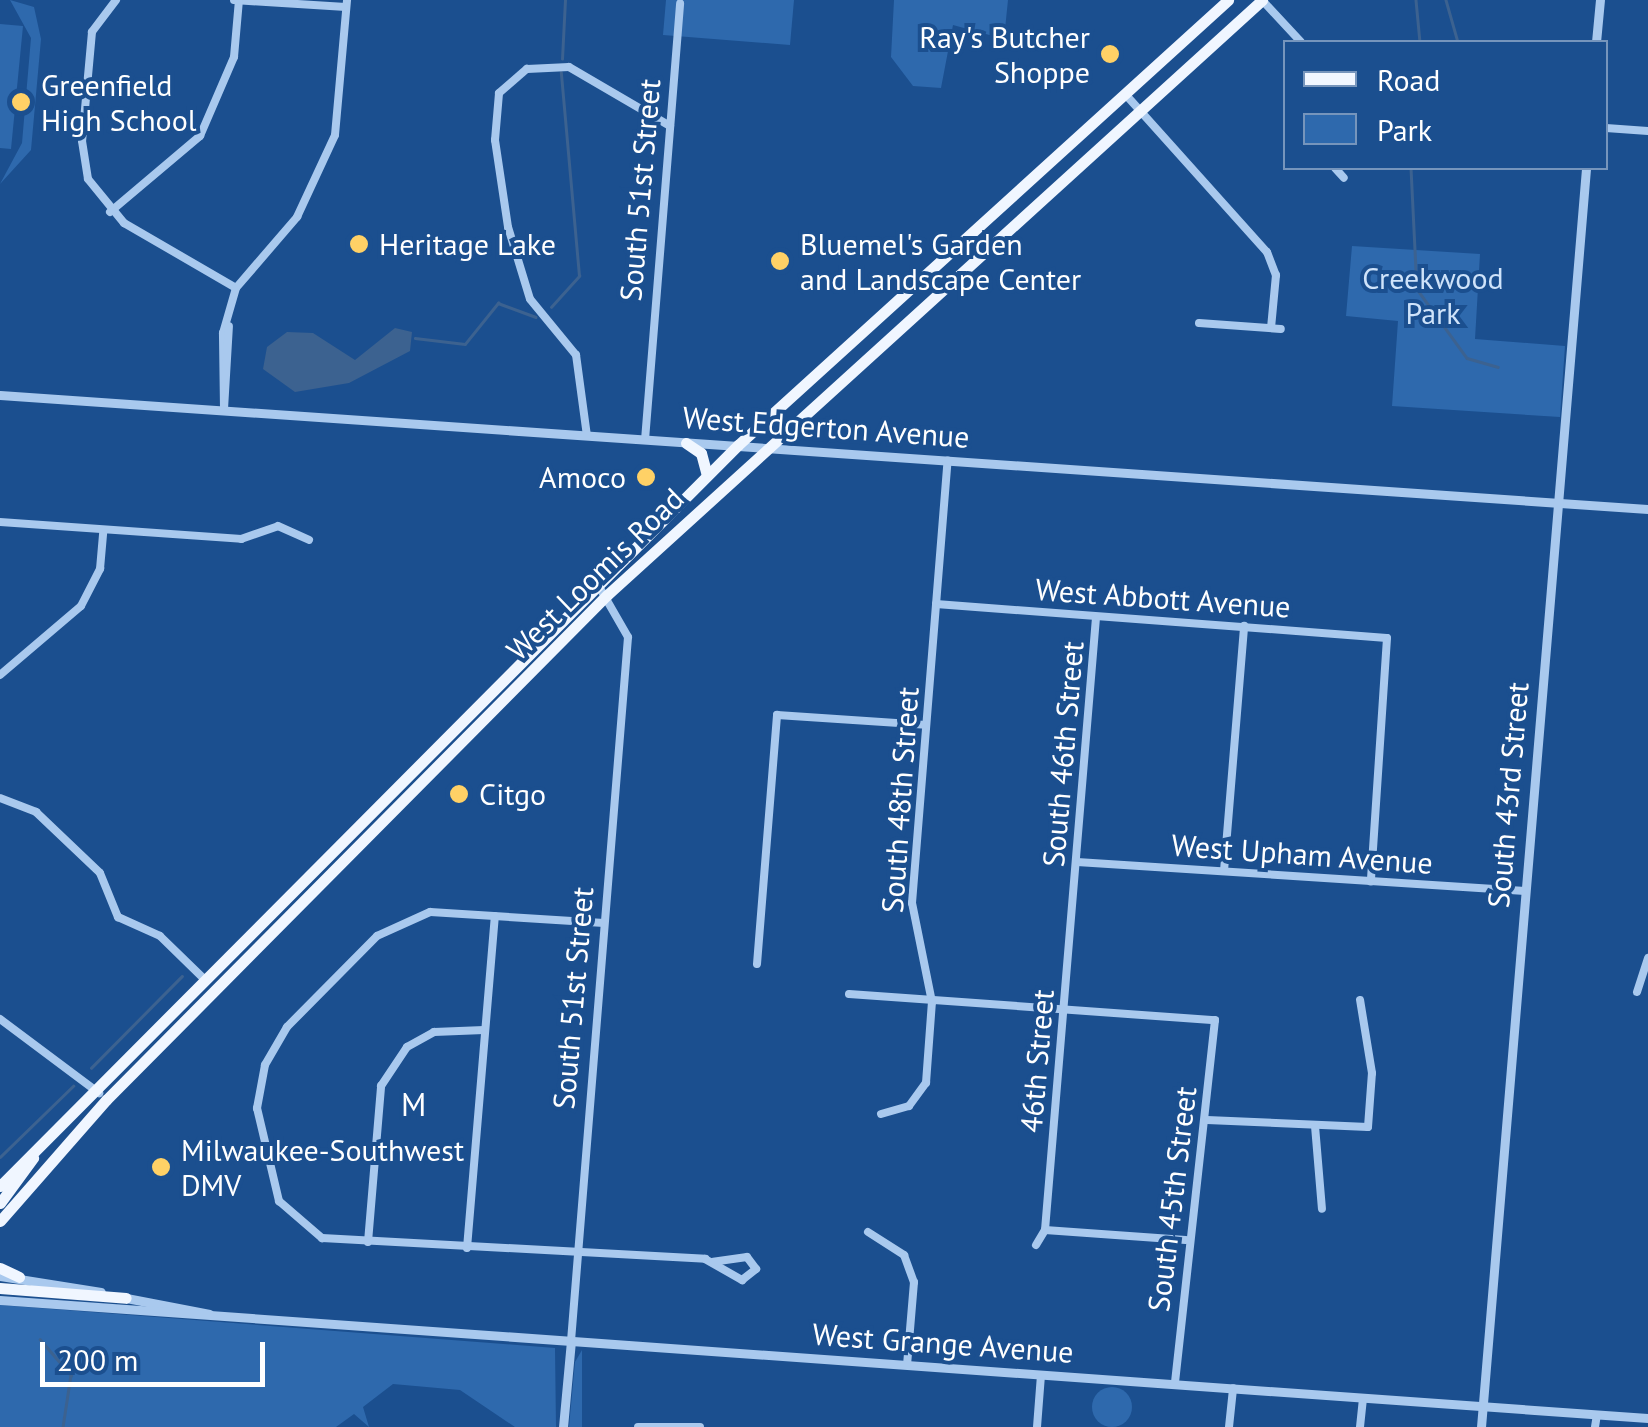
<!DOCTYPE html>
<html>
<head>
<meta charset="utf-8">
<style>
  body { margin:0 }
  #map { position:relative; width:1648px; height:1427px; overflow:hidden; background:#1b4f8f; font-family:"PT Sans",sans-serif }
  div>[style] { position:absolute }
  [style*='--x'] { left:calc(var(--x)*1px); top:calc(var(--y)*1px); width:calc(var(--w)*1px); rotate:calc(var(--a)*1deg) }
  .green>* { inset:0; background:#2e69ad }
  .round { border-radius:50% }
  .water>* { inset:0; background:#3c6290 }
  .stream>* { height:2.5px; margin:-1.25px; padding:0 1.25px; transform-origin:1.25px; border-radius:1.25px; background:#3c6290 }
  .minor>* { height:8px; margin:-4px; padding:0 4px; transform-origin:4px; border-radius:4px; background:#a9c9ee }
  .tertiary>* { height:9px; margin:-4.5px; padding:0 4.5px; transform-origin:4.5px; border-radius:4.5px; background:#a9c9ee }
  .primary>* { height:11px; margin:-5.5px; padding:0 5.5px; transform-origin:5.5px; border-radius:5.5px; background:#f0f6ff }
  .dots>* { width:28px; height:28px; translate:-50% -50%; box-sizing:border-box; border:5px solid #1b4f8f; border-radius:50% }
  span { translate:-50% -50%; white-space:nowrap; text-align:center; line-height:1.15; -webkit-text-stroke:8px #1b4f8f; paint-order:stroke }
  .poi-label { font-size:30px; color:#fff }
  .right { translate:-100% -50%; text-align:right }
  .left { translate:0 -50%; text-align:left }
  .street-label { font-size:30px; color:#fff }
  .park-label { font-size:30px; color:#cfe3fa }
  .neighbourhood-label { font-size:32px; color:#fff; letter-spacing:2.5px }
  .legend { position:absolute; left:1283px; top:40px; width:325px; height:130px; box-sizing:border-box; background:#1b4f8f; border:2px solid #7695bc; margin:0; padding:12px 18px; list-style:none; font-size:30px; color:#fff }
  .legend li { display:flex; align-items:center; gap:20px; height:50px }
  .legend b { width:50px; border:2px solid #7695bc }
  .scale { position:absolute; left:40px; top:1342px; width:225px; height:45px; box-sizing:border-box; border:5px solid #fff; border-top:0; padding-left:12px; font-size:30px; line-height:35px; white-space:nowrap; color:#fff; -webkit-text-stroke:8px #1b4f8f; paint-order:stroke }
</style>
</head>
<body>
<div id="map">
  <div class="green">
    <div style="clip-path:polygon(10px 0,34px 7px,41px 39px,31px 150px,0 184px,22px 143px,31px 38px)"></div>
    <div style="clip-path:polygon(666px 0,794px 0,790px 45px,663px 35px)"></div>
    <div style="clip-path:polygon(894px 0,1008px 0,1004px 39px,953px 25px,941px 88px,913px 86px,891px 57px)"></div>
    <div style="clip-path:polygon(0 24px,23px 26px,11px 149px,0 148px)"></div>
    <div style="clip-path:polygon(1352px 246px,1480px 254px,1475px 339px,1565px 346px,1560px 417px,1392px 406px,1398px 321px,1346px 316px)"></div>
    <div style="clip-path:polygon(0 1305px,555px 1348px,556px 1427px,515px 1427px,460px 1390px,393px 1384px,363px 1407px,369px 1427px,354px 1414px,336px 1427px,0 1427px)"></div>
    <div style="clip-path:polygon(582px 1350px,582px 1427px,569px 1427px,575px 1362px)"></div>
    <div class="round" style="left:1092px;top:1387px;width:40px;height:40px"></div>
  </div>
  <div class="water">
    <div style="clip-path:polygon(395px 328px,412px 332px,410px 351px,349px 383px,295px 392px,263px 369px,267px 347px,287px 332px,313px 333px,355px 360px)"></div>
  </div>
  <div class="stream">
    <div style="--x:1416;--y:0;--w:42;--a:84.6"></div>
    <div style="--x:1446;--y:0;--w:44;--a:74.1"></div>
    <div style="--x:562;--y:59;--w:59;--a:-87.1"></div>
    <div style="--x:1411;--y:168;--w:121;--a:87.2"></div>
    <div style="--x:1417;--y:289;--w:85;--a:54.1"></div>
    <div style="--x:1467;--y:358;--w:32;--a:16"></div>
    <div style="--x:551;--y:307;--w:42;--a:-47.9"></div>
    <div style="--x:579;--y:276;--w:204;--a:-95.1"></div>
    <div style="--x:415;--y:338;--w:50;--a:6.8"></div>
    <div style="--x:465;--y:344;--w:53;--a:-51.2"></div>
    <div style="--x:498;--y:303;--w:40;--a:20.2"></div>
    <div style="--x:91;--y:1068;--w:129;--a:-45.3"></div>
    <div style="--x:0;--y:1157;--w:102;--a:-44.2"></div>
    <div style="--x:40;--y:1339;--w:48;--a:49.3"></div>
    <div style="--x:71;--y:1375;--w:53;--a:98.7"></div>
  </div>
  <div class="minor">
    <div style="--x:116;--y:0;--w:40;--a:127"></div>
    <div style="--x:92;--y:32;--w:109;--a:95.2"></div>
    <div style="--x:82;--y:141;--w:38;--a:81"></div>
    <div style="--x:88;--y:179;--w:57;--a:50.7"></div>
    <div style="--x:124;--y:223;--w:129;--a:30.1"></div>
    <div style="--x:234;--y:0;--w:112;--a:3.6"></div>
    <div style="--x:1262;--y:0;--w:57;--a:47.1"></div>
    <div style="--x:1126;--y:95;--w:211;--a:48.1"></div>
    <div style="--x:1267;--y:252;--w:25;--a:69"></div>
    <div style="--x:1276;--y:275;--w:53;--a:95.4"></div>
    <div style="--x:1606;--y:128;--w:42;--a:4.1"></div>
    <div style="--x:1335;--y:168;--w:13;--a:48"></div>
    <div style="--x:110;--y:212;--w:118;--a:-40.2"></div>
    <div style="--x:200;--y:136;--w:86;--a:-66.7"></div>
    <div style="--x:234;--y:57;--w:57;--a:-85"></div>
    <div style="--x:1199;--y:323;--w:82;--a:4.2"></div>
    <div style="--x:224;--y:409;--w:76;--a:-90.8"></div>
    <div style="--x:223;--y:333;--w:47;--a:-73.9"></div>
    <div style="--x:236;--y:288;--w:94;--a:-49.3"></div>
    <div style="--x:297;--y:217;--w:90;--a:-65.1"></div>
    <div style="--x:335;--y:135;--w:136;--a:-84.9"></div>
    <div style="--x:224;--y:409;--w:83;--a:-86.6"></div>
    <div style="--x:587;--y:436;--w:82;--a:-97.7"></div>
    <div style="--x:576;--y:355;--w:72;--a:-129.4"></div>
    <div style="--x:530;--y:299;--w:75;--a:-107"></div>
    <div style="--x:508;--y:227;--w:88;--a:-98.5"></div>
    <div style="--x:495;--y:140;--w:47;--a:-85.1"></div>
    <div style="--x:499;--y:93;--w:37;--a:-41"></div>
    <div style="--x:527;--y:69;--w:42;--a:-2.7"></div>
    <div style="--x:569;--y:67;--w:117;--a:30.3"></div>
    <div style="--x:645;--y:440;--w:438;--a:-85.4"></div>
    <div style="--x:0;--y:522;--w:242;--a:4"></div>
    <div style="--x:241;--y:539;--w:39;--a:-19"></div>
    <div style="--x:278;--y:526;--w:34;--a:24"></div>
    <div style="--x:936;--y:604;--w:452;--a:4.3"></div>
    <div style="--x:1387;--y:638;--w:244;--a:93.8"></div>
    <div style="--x:0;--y:675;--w:106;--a:-40.4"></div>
    <div style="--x:81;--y:606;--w:42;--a:-62.8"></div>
    <div style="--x:100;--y:569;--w:38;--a:-85"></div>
    <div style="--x:0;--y:798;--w:39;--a:21"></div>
    <div style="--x:36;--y:812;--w:88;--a:43.6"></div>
    <div style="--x:100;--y:873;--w:48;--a:67.8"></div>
    <div style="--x:118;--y:917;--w:46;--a:24.3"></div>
    <div style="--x:160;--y:936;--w:59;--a:44.3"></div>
    <div style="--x:1077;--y:862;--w:449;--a:3.7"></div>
    <div style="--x:1224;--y:871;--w:246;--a:-85.3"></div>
    <div style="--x:604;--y:923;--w:174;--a:-176.4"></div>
    <div style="--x:430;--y:912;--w:58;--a:155.6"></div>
    <div style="--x:377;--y:936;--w:128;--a:134.7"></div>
    <div style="--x:287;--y:1027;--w:44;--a:120.1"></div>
    <div style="--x:265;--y:1065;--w:44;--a:100.5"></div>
    <div style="--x:257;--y:1108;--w:96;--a:76.7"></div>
    <div style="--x:279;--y:1201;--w:57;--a:40.7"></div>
    <div style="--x:322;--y:1238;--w:384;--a:3.1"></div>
    <div style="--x:705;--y:1259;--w:43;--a:29.6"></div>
    <div style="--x:742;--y:1280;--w:18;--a:-38"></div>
    <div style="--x:756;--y:1269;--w:15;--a:-127"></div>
    <div style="--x:747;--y:1257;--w:34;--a:172"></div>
    <div style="--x:757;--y:964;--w:250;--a:-85.4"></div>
    <div style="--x:777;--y:715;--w:149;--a:3.8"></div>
    <div style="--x:1637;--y:992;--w:36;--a:-72"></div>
    <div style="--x:849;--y:994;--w:367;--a:4.1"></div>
    <div style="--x:1215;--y:1020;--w:366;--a:96.3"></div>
    <div style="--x:0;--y:1019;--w:124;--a:36.8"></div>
    <div style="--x:881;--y:1114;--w:29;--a:-16"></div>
    <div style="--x:909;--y:1106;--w:29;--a:-54"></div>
    <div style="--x:926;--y:1083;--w:81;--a:-85.8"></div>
    <div style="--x:932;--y:1002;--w:101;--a:-101.4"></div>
    <div style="--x:912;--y:903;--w:444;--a:-85.4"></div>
    <div style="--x:1207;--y:1120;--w:161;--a:2.5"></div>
    <div style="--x:1368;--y:1127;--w:54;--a:-85.8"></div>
    <div style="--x:1372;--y:1073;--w:74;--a:-99.3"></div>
    <div style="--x:1315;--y:1126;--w:83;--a:85.2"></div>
    <div style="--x:1045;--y:1230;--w:141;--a:4.1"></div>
    <div style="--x:868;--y:1232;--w:43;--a:32.6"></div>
    <div style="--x:904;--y:1255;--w:29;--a:70"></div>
    <div style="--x:914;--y:1282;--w:83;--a:94.8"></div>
    <div style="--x:368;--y:1242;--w:157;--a:-85.2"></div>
    <div style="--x:381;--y:1086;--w:47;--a:-56.3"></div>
    <div style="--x:407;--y:1047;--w:31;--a:-29"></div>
    <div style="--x:434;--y:1032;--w:50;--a:-2.3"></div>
    <div style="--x:1036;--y:1245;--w:17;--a:-59"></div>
    <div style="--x:1045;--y:1230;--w:615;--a:-85.24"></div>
    <div style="--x:467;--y:1248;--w:333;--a:-85.2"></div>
    <div style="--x:571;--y:1341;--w:706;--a:-85.37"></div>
    <div style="--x:628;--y:637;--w:62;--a:-119.9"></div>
    <div style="--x:638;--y:1427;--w:62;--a:0"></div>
    <div style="--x:1037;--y:1427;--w:52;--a:-85.6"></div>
    <div style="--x:1229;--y:1427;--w:39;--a:-84"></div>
    <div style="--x:1360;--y:1427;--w:29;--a:-84"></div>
    <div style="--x:1595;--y:1427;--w:12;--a:-81"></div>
  </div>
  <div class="tertiary">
    <div style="--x:1596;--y:42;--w:42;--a:-84.6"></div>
    <div style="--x:0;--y:395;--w:1652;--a:3.96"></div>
    <div style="--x:0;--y:1276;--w:102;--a:9"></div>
    <div style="--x:121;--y:1297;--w:90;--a:10.9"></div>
    <div style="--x:0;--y:1300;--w:1652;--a:4.1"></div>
    <div style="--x:563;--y:1427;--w:86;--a:-84.7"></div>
    <div style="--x:1481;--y:1427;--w:1263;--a:-85.23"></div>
  </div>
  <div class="primary">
    <div style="--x:686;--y:443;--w:18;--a:34"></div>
    <div style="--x:701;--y:453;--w:23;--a:75"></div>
    <div style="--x:0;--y:1186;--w:1046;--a:-45.12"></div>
    <div style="--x:738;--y:445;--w:662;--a:-42.24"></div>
    <div style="--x:0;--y:1203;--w:56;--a:-53.7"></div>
    <div style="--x:0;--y:1221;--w:161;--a:-48.8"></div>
    <div style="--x:106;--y:1100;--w:711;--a:-45.23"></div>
    <div style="--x:607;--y:595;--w:885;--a:-42.25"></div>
    <div style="--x:0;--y:1268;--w:21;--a:25"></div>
    <div style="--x:0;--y:1288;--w:126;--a:4.5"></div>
  </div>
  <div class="dots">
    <div style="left:1110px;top:54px;background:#ffd166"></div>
    <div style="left:21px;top:102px;background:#ffd166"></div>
    <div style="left:359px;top:244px;background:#ffd166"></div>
    <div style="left:780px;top:261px;background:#ffd166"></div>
    <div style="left:646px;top:477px;background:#ffd166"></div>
    <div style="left:459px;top:794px;background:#ffd166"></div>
    <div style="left:161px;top:1167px;background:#ffd166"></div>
  </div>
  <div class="poi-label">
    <span class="right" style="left:1090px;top:54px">Ray's Butcher<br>Shoppe</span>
    <span class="left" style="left:41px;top:102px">Greenfield<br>High School</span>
    <span class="left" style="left:379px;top:244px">Heritage Lake</span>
    <span class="left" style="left:800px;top:261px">Bluemel's Garden<br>and Landscape Center</span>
    <span class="right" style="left:626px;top:477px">Amoco</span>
    <span class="left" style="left:479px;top:794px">Citgo</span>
    <span class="left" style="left:181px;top:1167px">Milwaukee-Southwest<br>DMV</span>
  </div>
  <div class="street-label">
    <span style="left:640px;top:190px;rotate:-85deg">South 51st Street</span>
    <span style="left:826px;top:427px;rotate:4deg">West Edgerton Avenue</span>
    <span style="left:595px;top:574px;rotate:-44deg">West Loomis Road</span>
    <span style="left:1163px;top:598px;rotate:4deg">West Abbott Avenue</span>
    <span style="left:1063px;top:754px;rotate:-85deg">South 46th Street</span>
    <span style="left:1508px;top:795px;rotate:-85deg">South 43rd Street</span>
    <span style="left:900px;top:800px;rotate:-86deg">South 48th Street</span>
    <span style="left:1302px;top:854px;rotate:4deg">West Upham Avenue</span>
    <span style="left:573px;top:998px;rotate:-85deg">South 51st Street</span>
    <span style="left:1037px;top:1061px;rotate:-85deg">46th Street</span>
    <span style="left:1172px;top:1199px;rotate:-83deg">South 45th Street</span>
    <span style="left:943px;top:1343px;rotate:4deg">West Grange Avenue</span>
  </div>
  <div class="park-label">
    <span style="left:1433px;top:295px">Creekwood<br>Park</span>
  </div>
  <div class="neighbourhood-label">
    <span style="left:415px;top:1104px">M</span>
  </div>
  <ul class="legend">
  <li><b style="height:12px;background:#f0f6ff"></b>Road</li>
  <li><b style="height:28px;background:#2e69ad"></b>Park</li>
  </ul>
  <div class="scale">200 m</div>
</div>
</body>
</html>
